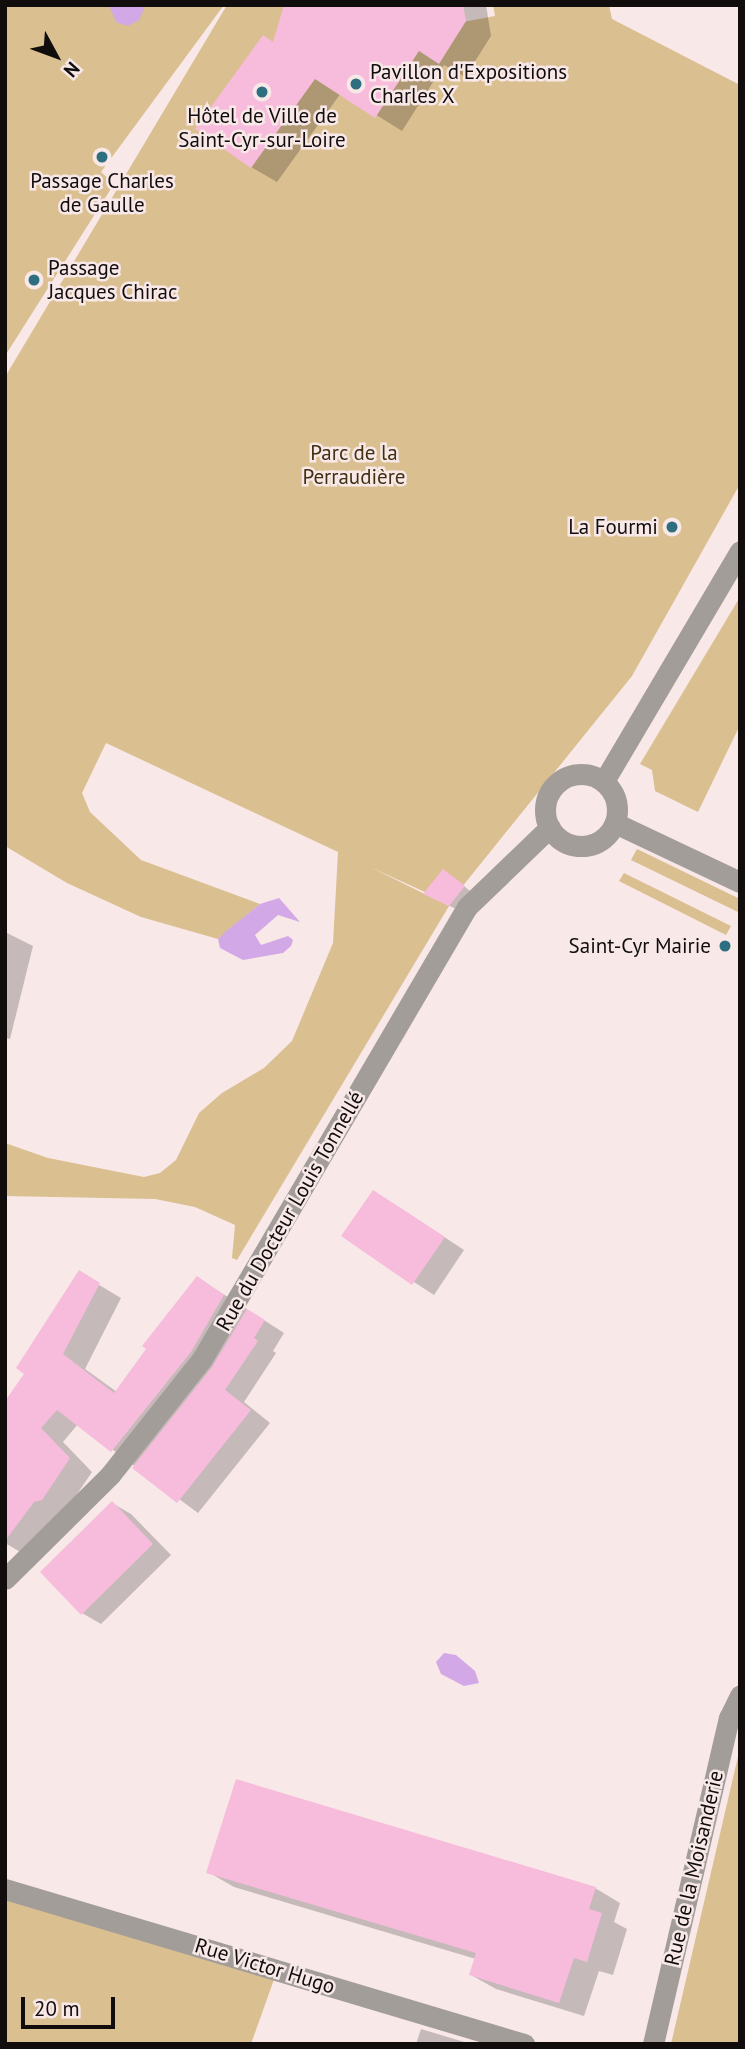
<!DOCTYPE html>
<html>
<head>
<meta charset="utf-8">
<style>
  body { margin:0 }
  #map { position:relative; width:745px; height:2049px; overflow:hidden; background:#f8e8e8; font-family:"PT Sans",sans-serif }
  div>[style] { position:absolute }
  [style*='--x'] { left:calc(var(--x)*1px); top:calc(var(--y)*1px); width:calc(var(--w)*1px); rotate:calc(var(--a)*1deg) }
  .green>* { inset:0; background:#dabf90 }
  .water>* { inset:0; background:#d2a8e7 }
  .shadow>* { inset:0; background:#0003 }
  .building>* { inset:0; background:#f7bcdb }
  .minor>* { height:21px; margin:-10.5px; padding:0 10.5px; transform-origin:10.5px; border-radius:10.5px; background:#a39d9a }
  .tertiary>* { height:21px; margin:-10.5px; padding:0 10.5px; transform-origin:10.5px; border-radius:10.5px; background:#a39d9a }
  .tertiary>.ring { margin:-10.5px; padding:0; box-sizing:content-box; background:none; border:21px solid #a39d9a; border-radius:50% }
  .dots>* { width:19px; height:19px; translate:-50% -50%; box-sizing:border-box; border:4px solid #f8e8e8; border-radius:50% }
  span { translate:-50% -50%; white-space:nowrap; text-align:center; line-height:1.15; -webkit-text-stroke:5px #f8e8e8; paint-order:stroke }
  .poi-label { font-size:21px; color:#120d0d }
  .left { translate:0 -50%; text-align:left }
  .right { translate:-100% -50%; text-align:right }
  .park-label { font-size:21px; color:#403011 }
  .street-label { font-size:21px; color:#120d0d }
  .frame { position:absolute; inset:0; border:7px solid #120d0d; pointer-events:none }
  .north { position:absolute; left:21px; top:21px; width:70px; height:70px; -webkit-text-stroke:5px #f8e8e8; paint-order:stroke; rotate:131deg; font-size:19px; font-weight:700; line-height:28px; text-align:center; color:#120d0d }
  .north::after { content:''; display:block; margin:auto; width:24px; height:32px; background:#120d0d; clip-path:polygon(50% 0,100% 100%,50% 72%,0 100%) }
  .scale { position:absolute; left:21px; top:1997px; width:94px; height:32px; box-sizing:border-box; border:4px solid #120d0d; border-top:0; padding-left:9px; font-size:21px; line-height:24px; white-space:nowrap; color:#120d0d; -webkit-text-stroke:5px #f8e8e8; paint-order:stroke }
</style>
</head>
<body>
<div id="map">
  <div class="green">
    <div style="clip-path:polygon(5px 5px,224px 5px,101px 172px,114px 184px,5px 356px)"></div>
    <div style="clip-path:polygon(227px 5px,427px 5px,463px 22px,495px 16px,493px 5px,609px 5px,612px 19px,740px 85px,740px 484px,632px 676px,449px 903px,370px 867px,449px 906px,237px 1260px,232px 1258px,235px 1225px,195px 1207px,155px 1199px,5px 1196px,5px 1143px,48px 1158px,144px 1177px,160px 1173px,176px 1160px,199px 1113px,222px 1093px,264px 1068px,292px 1041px,333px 943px,338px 852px,106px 743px,82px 793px,90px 812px,141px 860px,260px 904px,218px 939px,141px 917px,67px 883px,5px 846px,5px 377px)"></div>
    <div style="clip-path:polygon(740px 597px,740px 725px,698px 812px,655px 791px,652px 770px,640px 764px)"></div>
    <div style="clip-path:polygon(637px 849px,740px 899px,740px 913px,631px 860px)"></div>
    <div style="clip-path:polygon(624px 873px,731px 926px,726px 935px,619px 881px)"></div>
    <div style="clip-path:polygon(740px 1748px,740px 2044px,671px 2044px)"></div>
    <div style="clip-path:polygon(5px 1894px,277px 1971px,251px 2044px,5px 2044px)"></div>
  </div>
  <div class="water">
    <div style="clip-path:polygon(109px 5px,143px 5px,144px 9px,139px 20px,128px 26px,116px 22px)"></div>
    <div style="clip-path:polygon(279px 898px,300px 922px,278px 915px,255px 935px,261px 945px,288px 936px,293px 940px,291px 946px,283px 953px,243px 960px,220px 948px,218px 939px,225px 932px,260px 904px)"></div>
    <div style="clip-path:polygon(444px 1653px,456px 1655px,475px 1671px,479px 1683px,464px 1686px,441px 1674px,436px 1662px)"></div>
  </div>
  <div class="shadow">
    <div style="clip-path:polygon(286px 5px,486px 5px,491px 36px,465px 77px,444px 65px,402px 131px,341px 93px,277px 182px,251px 167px)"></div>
    <div style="clip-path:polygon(450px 875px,470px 891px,456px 909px,431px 897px)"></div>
    <div style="clip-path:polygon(5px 932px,33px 946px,10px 1039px,5px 1038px)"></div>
    <div style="clip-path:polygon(394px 1204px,464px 1250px,434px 1295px,343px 1236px)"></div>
    <div style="clip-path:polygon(79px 1273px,121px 1298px,85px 1369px,117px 1392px,198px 1278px,284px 1333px,273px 1351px,276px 1353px,244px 1402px,270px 1423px,198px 1513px,78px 1424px,63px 1442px,92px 1472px,65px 1512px,27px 1556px,5px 1543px,5px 1437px,27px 1373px)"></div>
    <div style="clip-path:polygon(112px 1503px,131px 1514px,171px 1555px,101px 1624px,82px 1613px)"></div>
    <div style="clip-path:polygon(208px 1872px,595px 1888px,620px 1903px,614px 1922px,627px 1929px,613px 1975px,599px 1971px,584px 2016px,496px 1989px,471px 1975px,476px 1959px,234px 1887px)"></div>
    <div style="clip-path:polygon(421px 2029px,471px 2044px,416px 2044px)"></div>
  </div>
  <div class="building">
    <div style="clip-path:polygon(284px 5px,463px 5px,466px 21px,439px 64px,419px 51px,375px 118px,315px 79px,251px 168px,195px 129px,263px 35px,273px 42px)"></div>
    <div style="clip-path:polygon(443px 869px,465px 886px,449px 906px,423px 894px)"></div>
    <div style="clip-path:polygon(373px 1190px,445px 1237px,412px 1285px,341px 1236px)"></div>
    <div style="clip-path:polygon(79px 1270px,100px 1283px,63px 1354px,114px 1393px,146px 1349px,142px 1346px,197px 1276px,224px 1295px,191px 1352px,111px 1452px,57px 1410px,41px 1428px,70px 1458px,42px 1500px,34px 1502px,5px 1541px,5px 1401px,24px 1374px,16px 1368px)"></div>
    <div style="clip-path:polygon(247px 1309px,265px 1320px,254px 1338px,258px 1341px,225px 1390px,251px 1410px,177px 1503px,132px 1468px,212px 1367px)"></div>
    <div style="clip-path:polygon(112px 1501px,153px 1544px,81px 1615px,40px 1572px)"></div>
    <div style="clip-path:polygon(236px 1779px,596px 1887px,589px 1909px,602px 1913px,587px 1962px,574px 1958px,559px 2003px,469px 1975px,476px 1953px,206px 1873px)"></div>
  </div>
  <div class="minor">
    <div style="--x:615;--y:823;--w:138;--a:25.3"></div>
    <div style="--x:653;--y:2044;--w:335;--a:-76.9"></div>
    <div style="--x:729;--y:1718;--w:25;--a:-64"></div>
  </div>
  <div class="tertiary">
    <div class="ring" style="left:545px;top:774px;width:51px;height:51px"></div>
    <div style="--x:604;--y:781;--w:267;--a:-59.4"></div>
    <div style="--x:5;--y:1579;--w:148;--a:-44.7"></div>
    <div style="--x:110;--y:1475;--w:148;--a:-51.6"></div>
    <div style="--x:202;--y:1359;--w:524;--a:-59.62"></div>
    <div style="--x:467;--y:907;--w:115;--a:-43.9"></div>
    <div style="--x:5;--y:1889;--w:542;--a:16.63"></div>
  </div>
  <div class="dots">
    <div style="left:356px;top:84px;background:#2d6f81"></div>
    <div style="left:262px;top:92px;background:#2d6f81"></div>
    <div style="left:102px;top:157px;background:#2d6f81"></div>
    <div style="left:34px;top:280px;background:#2d6f81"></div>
    <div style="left:672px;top:527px;background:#2d6f81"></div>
    <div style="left:725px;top:946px;background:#2d6f81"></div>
  </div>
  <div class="poi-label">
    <span class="left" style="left:370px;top:84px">Pavillon d'Expositions<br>Charles X</span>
    <span style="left:262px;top:128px">Hôtel de Ville de<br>Saint-Cyr-sur-Loire</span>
    <span style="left:102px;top:193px">Passage Charles<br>de Gaulle</span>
    <span class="left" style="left:48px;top:280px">Passage<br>Jacques Chirac</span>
    <span class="right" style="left:658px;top:527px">La Fourmi</span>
    <span class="right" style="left:711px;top:946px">Saint-Cyr Mairie</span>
  </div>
  <div class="park-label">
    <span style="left:354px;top:465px">Parc de la<br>Perraudière</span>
  </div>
  <div class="street-label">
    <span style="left:290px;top:1211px;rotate:-60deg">Rue du Docteur Louis Tonnellé</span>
    <span style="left:694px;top:1868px;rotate:-77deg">Rue de la Moisanderie</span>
    <span style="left:265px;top:1966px;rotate:17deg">Rue Victor Hugo</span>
  </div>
  <div class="frame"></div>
  <div class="north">N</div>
  <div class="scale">20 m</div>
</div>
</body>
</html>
